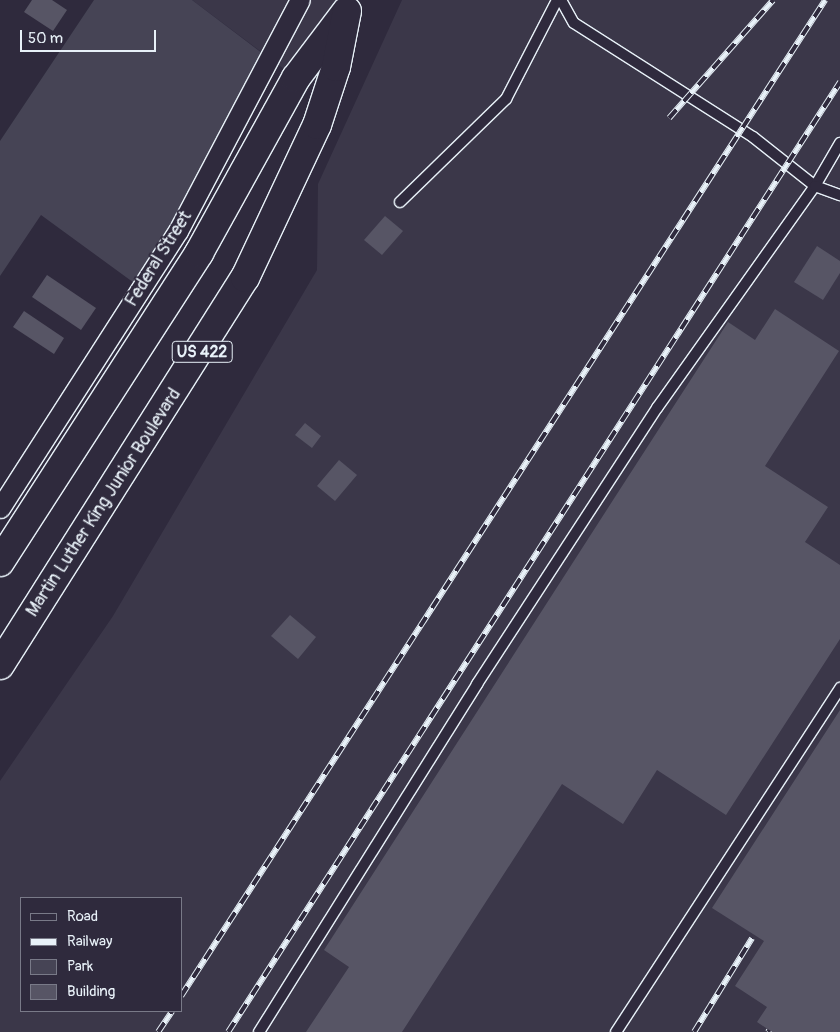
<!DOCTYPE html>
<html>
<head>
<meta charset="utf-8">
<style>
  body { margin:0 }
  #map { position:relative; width:840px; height:1032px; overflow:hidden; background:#2f2a3d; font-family:Pangolin,sans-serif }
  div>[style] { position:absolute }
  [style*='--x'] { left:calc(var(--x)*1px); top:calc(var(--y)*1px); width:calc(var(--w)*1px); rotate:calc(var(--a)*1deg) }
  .built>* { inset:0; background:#3b3749 }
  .green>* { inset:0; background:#464455 }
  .building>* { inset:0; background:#575565 }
  .roads { filter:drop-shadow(1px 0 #e8f1f8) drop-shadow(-1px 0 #e8f1f8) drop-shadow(0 1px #e8f1f8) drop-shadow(0 -1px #e8f1f8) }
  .service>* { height:10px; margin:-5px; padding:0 5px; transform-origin:5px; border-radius:5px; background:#2f2a3d }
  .minor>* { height:19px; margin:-9.5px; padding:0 9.5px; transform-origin:9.5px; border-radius:9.5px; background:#2f2a3d }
  .primary>* { height:28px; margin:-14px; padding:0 14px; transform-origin:14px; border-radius:14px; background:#2f2a3d }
  .rail>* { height:5.5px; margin-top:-2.75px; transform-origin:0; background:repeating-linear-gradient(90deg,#2f2a3d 0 11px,#e8f1f8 0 22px); box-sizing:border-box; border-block:1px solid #e8f1f8 }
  span { translate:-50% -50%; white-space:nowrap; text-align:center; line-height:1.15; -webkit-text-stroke:4px #2f2a3d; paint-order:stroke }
  .shield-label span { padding:1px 4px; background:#2f2a3d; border:1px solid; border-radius:4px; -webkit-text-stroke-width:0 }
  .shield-label { font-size:16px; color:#e8f1f8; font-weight:700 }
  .street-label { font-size:18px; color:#e8f1f8 }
  .legend { position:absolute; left:20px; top:897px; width:162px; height:115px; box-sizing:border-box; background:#2f2a3d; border:1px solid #797a88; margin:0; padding:6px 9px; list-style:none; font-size:15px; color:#e8f1f8 }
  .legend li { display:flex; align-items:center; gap:10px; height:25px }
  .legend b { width:25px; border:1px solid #797a88 }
  .scale { position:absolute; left:20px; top:30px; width:136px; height:22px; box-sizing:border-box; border:2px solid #e8f1f8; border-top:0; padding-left:6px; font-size:15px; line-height:18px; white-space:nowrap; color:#e8f1f8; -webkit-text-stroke:4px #2f2a3d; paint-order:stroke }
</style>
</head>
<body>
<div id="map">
  <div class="built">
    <div style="clip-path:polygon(192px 0,353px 0,296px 78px)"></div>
    <div style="clip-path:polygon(evenodd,402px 0,840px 0,840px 1032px,0 1032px,0 781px,113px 616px,317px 270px,318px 184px,402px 0,21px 898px,181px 898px,181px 1011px,21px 1011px,21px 898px)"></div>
  </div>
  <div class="green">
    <div style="clip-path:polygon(94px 0,192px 0,270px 59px,141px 288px,41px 215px,0 276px,0 141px)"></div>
  </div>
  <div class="building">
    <div style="clip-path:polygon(32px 0,52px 0,67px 10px,53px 31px,24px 12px)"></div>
    <div style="clip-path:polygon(385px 216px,403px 231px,382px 255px,364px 240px)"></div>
    <div style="clip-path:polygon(817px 246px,840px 261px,840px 273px,823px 300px,794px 282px)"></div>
    <div style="clip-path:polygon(47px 275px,96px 308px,81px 330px,32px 297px)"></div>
    <div style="clip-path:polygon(775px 309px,839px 351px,765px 466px,828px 507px,805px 542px,840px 565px,840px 639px,726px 815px,657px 770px,623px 824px,562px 784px,402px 1032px,306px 1032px,349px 967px,324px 950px,615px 497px,728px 322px,755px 340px)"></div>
    <div style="clip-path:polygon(24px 311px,64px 338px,54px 354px,13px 327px)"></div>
    <div style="clip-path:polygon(305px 423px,321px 436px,312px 448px,295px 435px)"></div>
    <div style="clip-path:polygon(339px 460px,357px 475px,335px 501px,317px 486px)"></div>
    <div style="clip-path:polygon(290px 615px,316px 637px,298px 659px,271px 636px)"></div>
    <div style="clip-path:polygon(840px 710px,840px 1032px,772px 1032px,757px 1022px,767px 1007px,735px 986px,764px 941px,712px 908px)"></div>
  </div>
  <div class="roads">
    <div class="service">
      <div style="--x:561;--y:0;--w:26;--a:61"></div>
      <div style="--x:574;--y:23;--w:212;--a:32.5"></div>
      <div style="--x:753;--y:137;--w:79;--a:38.3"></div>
      <div style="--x:815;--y:186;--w:50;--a:-59.8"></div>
      <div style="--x:400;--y:202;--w:148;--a:-44.2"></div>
      <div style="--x:506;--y:99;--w:111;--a:-62.7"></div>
      <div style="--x:259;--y:1032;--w:411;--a:-57.9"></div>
      <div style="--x:477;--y:684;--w:330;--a:-56.9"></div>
      <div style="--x:657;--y:408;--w:272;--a:-54.6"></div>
      <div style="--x:815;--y:186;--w:27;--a:20"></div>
      <div style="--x:616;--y:1032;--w:411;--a:-56.9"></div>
    </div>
    <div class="minor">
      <div style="--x:0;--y:508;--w:329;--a:-57.3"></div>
      <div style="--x:178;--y:231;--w:261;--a:-62.2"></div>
    </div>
    <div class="primary">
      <div style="--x:0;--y:562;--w:368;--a:-57.2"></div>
      <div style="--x:199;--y:253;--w:200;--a:-61"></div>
      <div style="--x:296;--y:78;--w:83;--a:-52.9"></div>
      <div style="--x:0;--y:665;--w:458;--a:-57.7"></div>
      <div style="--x:245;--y:278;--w:169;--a:-64.8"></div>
      <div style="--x:317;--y:125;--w:61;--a:-71.9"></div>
      <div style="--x:336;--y:67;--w:57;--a:-78.9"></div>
    </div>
  </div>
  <div class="rail">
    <div style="--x:669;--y:118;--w:157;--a:-48.6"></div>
    <div style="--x:181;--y:996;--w:1186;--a:-57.11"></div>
    <div style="--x:158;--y:1032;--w:25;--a:-56"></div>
    <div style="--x:228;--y:1032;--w:1130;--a:-57.21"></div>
    <div style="--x:694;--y:1032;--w:110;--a:-58.3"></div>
    <div style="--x:768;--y:1032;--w:2;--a:-63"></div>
  </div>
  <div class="shield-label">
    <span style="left:202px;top:352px">US 422</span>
  </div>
  <div class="street-label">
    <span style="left:159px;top:259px;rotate:-58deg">Federal Street</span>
    <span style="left:104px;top:503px;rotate:-57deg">Martin Luther King Junior Boulevard</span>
  </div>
  <ul class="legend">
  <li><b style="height:6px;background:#2f2a3d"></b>Road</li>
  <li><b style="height:6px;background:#e8f1f8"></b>Railway</li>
  <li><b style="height:14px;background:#464455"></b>Park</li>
  <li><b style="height:14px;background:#575565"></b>Building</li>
  </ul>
  <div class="scale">50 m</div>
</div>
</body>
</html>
